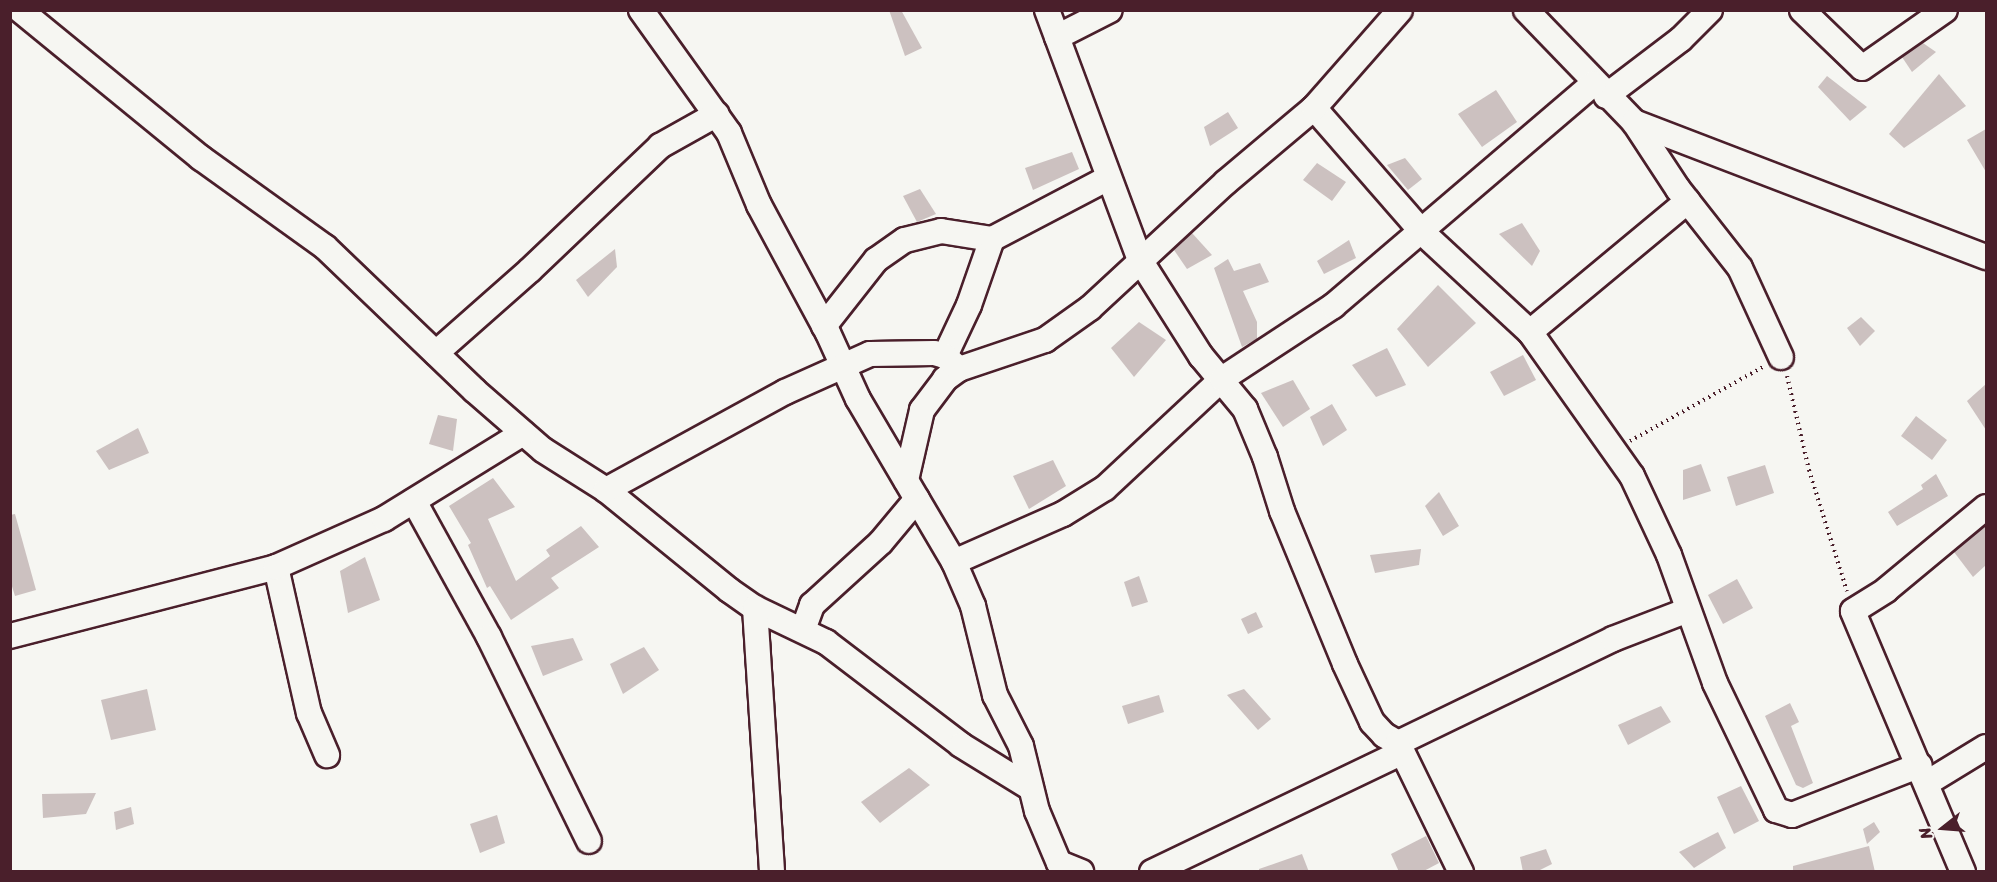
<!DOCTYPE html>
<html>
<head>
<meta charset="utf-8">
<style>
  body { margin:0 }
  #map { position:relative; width:1997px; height:882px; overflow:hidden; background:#f6f6f2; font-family:Sriracha,sans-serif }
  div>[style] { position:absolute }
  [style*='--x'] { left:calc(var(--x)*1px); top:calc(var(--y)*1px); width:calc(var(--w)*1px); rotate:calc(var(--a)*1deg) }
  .building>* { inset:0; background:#ccc1c0 }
  .path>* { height:4px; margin-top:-2px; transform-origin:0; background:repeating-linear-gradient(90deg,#4a1f2b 0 1.5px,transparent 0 6px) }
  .roads { filter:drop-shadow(2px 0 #4a1f2b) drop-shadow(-2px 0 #4a1f2b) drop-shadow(0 2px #4a1f2b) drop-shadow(0 -2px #4a1f2b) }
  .minor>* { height:24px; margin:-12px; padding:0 12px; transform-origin:12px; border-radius:12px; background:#f6f6f2 }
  span { translate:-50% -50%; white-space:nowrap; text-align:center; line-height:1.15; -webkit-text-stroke:5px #f6f6f2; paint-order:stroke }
  .frame { position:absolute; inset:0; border:12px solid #4a1f2b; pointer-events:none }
  .north { position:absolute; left:1913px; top:798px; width:60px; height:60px; -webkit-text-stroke:4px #f6f6f2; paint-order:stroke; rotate:253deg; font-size:16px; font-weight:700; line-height:24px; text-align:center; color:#4a1f2b }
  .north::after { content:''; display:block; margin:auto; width:21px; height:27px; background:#4a1f2b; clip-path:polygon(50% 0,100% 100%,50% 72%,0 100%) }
</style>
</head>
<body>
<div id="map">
  <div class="building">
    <div style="clip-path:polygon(889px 10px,901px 10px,922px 48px,905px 56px)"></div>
    <div style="clip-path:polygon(1923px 43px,1936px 52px,1912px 72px,1902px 57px)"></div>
    <div style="clip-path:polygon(1939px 74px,1966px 106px,1904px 148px,1889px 134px)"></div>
    <div style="clip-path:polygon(1827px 76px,1867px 107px,1850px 121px,1818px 87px)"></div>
    <div style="clip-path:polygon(1496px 90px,1517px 122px,1482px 147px,1458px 114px)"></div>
    <div style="clip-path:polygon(1228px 112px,1238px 128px,1210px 146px,1204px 127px)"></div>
    <div style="clip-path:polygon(1986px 129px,1986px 172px,1967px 140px)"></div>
    <div style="clip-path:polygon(1072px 152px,1079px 169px,1033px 190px,1025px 168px)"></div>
    <div style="clip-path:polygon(1405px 158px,1422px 179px,1408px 190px,1387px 165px)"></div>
    <div style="clip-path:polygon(1317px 163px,1346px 182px,1332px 201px,1303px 180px)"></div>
    <div style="clip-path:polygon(920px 189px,936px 214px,917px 222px,903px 196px)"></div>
    <div style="clip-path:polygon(1522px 223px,1540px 251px,1532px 266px,1499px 234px)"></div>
    <div style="clip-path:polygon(1192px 233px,1212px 255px,1187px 269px,1174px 250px)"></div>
    <div style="clip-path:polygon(1349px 240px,1356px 258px,1324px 274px,1317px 261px)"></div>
    <div style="clip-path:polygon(615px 249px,617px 267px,588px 297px,576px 280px)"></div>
    <div style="clip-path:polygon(1228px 259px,1234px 271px,1260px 263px,1269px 282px,1243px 291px,1257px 322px,1257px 339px,1242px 347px,1214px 268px)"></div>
    <div style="clip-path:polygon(1438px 285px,1476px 323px,1428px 367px,1397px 329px)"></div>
    <div style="clip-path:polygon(1861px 317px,1875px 331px,1860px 346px,1847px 328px)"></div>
    <div style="clip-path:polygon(1139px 322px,1166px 340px,1134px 377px,1111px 348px)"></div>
    <div style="clip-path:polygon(1387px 348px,1406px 385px,1376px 397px,1352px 365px)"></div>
    <div style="clip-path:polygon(1523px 355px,1536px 380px,1504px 396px,1490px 372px)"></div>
    <div style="clip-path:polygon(1293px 380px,1310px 409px,1283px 427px,1261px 393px)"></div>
    <div style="clip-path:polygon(1986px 384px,1986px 430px,1967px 401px)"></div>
    <div style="clip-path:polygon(1332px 404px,1347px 430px,1323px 446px,1310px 417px)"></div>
    <div style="clip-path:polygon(438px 415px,457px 419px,453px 451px,429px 444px)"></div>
    <div style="clip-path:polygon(1916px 416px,1947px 440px,1932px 460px,1901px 436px)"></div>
    <div style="clip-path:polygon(138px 428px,149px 453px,109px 470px,96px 451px)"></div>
    <div style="clip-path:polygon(1053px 460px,1066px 486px,1029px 509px,1013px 476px)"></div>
    <div style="clip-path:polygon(1701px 464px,1711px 491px,1683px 500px,1683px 470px)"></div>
    <div style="clip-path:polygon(1765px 465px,1774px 493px,1736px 506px,1727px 477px)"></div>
    <div style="clip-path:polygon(1936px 474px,1948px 496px,1897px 526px,1888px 512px,1923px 489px,1921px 485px)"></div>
    <div style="clip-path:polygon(493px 478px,515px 507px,488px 519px,516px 581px,550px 556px,546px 550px,581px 526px,599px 547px,551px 578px,559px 588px,511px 620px,490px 586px,487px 588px,468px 545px,471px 543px,449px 506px)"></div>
    <div style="clip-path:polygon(1439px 492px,1459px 526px,1443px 536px,1425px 506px)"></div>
    <div style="clip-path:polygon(15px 514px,36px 590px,15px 596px,10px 580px,10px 515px)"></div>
    <div style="clip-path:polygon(1986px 525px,1986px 565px,1973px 577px,1954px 552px)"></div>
    <div style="clip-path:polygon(1421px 549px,1419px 565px,1375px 573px,1370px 555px)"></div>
    <div style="clip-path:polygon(365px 557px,380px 600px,348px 613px,340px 571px)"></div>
    <div style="clip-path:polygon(1139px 576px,1148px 602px,1132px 607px,1124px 582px)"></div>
    <div style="clip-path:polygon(1737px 579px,1753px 608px,1723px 624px,1708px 595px)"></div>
    <div style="clip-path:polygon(1256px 612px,1263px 627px,1248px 634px,1241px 619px)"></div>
    <div style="clip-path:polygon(573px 638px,583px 660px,543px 676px,531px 646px)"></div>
    <div style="clip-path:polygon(644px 647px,659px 670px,623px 694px,610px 664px)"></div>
    <div style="clip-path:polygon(147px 689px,156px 730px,111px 740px,101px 700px)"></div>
    <div style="clip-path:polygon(1244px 689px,1271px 719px,1258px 730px,1227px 695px)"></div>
    <div style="clip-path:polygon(1159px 695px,1164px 712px,1128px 724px,1122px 706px)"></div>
    <div style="clip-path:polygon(1790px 703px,1799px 722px,1791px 726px,1813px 783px,1803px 788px,1796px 785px,1765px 716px)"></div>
    <div style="clip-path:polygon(1661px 706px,1671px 722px,1628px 745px,1618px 725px)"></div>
    <div style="clip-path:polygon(909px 768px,930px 785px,880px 823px,861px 802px)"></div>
    <div style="clip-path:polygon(1741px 786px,1759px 821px,1734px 834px,1717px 797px)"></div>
    <div style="clip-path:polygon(96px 793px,86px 814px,43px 818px,42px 794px)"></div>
    <div style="clip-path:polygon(131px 807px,134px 824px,116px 830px,114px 812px)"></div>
    <div style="clip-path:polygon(497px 815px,505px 843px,480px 853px,470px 824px)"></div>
    <div style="clip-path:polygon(1874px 822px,1880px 832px,1867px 844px,1863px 829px)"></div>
    <div style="clip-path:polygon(1718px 832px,1726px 848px,1694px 868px,1679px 852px)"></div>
    <div style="clip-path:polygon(1426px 836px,1439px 863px,1422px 872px,1399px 872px,1391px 854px)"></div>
    <div style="clip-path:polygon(1869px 846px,1875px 872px,1793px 872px,1793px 866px)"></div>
    <div style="clip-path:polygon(1546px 849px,1552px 864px,1536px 872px,1523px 872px,1520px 857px)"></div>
    <div style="clip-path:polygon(1302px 854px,1309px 872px,1259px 872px,1259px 869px)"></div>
  </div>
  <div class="path">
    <div style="--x:1787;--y:376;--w:97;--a:76.8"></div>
    <div style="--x:1809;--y:470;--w:127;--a:72.6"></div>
    <div style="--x:1630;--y:441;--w:152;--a:-29.1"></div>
  </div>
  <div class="roads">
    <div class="minor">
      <div style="--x:20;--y:10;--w:234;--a:39.3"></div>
      <div style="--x:201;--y:158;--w:153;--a:35.7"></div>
      <div style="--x:325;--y:247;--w:207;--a:43.8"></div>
      <div style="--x:474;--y:390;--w:91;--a:41"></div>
      <div style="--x:543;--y:450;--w:75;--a:32.4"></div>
      <div style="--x:606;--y:490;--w:159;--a:39.1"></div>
      <div style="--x:729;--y:590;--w:32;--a:35"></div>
      <div style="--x:755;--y:608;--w:79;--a:25.6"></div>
      <div style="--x:826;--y:642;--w:170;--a:37.3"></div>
      <div style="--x:961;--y:745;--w:80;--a:31.7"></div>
      <div style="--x:641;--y:10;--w:151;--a:54.4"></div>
      <div style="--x:729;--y:133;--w:78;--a:67.4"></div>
      <div style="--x:759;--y:205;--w:145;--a:61.7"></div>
      <div style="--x:828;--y:333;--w:72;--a:65.6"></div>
      <div style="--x:858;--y:399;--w:189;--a:59.5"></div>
      <div style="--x:954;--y:562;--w:48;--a:66.6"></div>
      <div style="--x:973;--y:606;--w:92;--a:76.1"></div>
      <div style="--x:995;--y:695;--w:57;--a:63"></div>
      <div style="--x:1021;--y:746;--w:67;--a:76.2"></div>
      <div style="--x:1037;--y:811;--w:56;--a:67.1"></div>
      <div style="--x:1059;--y:863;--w:24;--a:22"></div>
      <div style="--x:1047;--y:10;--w:267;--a:69.6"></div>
      <div style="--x:1140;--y:260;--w:114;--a:57.6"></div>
      <div style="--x:1201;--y:356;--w:69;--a:50.3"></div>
      <div style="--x:1245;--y:409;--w:52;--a:67.4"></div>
      <div style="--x:1265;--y:457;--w:57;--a:72.5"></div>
      <div style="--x:1282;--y:511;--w:165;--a:67.6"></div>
      <div style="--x:1345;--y:664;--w:64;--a:65"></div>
      <div style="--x:1372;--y:722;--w:18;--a:47"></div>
      <div style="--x:1384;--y:735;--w:16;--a:30"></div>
      <div style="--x:1398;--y:743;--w:239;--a:-25.8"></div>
      <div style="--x:1613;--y:639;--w:80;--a:-21.1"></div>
      <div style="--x:1526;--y:10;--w:156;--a:46"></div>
      <div style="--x:1634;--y:122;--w:377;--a:21"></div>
      <div style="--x:1802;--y:10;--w:83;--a:44"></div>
      <div style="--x:1862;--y:68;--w:101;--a:-34.9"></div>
      <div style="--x:1057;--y:37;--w:59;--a:-27"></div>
      <div style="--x:1606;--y:96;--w:94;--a:-37.2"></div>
      <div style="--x:1681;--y:39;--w:41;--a:-45"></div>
      <div style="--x:1314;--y:108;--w:166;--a:48.9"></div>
      <div style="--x:1423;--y:233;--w:146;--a:42.8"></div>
      <div style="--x:1530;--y:332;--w:176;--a:54.7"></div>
      <div style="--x:1632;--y:476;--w:87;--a:64.9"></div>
      <div style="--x:1669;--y:555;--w:136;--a:70.2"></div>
      <div style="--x:1715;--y:683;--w:141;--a:64.3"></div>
      <div style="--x:1776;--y:810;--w:17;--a:17"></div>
      <div style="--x:1792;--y:815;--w:137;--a:-21.3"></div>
      <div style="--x:1634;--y:122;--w:80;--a:56.7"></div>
      <div style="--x:1678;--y:189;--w:100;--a:51.9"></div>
      <div style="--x:1740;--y:268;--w:98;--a:65.3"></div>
      <div style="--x:824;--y:326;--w:84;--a:-51.8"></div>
      <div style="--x:876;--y:260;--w:35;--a:-35"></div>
      <div style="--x:905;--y:240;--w:37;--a:-14"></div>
      <div style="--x:941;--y:231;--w:52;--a:8.9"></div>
      <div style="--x:1530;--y:332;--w:205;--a:-39.7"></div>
      <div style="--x:436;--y:353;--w:125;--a:-41.4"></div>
      <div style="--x:530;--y:270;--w:180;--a:-43.6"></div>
      <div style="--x:660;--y:146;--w:65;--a:-29.3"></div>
      <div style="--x:945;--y:356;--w:56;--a:-64.8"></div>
      <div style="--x:969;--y:305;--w:70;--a:-70.8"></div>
      <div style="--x:992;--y:239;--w:131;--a:-27.7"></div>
      <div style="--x:906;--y:480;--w:72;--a:-77.1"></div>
      <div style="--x:922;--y:410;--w:39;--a:-53"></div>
      <div style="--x:945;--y:379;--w:17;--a:-36"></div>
      <div style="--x:959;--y:369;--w:91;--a:-18.6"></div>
      <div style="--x:1045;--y:340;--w:55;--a:-35.4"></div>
      <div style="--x:1090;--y:308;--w:185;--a:-42.8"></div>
      <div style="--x:1226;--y:182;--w:115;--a:-40.1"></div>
      <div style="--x:1314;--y:108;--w:130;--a:-48.7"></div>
      <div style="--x:606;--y:490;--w:204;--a:-28.7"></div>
      <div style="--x:785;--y:392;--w:93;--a:-24.1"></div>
      <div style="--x:870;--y:354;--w:64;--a:-0.9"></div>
      <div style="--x:934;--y:353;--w:11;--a:15"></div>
      <div style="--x:945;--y:356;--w:19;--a:43"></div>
      <div style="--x:414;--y:501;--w:155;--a:61.1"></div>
      <div style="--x:489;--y:637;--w:227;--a:63.9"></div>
      <div style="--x:954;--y:562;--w:119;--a:-23.8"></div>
      <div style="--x:1063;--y:514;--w:49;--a:-31.8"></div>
      <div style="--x:1105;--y:488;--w:160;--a:-43"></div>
      <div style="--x:1222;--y:379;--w:133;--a:-33.3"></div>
      <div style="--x:1333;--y:306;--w:342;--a:-40.5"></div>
      <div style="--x:276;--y:567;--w:150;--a:77.3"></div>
      <div style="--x:309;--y:713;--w:46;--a:66.8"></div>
      <div style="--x:755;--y:608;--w:265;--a:86.3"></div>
      <div style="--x:803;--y:630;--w:27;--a:-70"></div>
      <div style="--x:812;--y:605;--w:93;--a:-42.4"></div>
      <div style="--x:881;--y:542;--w:56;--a:-50.1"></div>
      <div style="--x:10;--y:636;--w:275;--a:-14.5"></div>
      <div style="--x:276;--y:567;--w:118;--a:-24"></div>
      <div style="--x:384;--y:519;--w:163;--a:-31.7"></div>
      <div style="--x:1398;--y:743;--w:144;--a:64"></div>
      <div style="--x:1927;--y:783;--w:69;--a:-31.4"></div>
      <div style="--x:1152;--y:872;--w:277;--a:-25.6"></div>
      <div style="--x:1963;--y:872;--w:283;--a:-112.9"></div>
      <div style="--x:1853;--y:611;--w:39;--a:-32"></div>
      <div style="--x:1886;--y:590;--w:130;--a:-39.7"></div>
    </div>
  </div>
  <div class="frame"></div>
  <div class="north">N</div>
</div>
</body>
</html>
